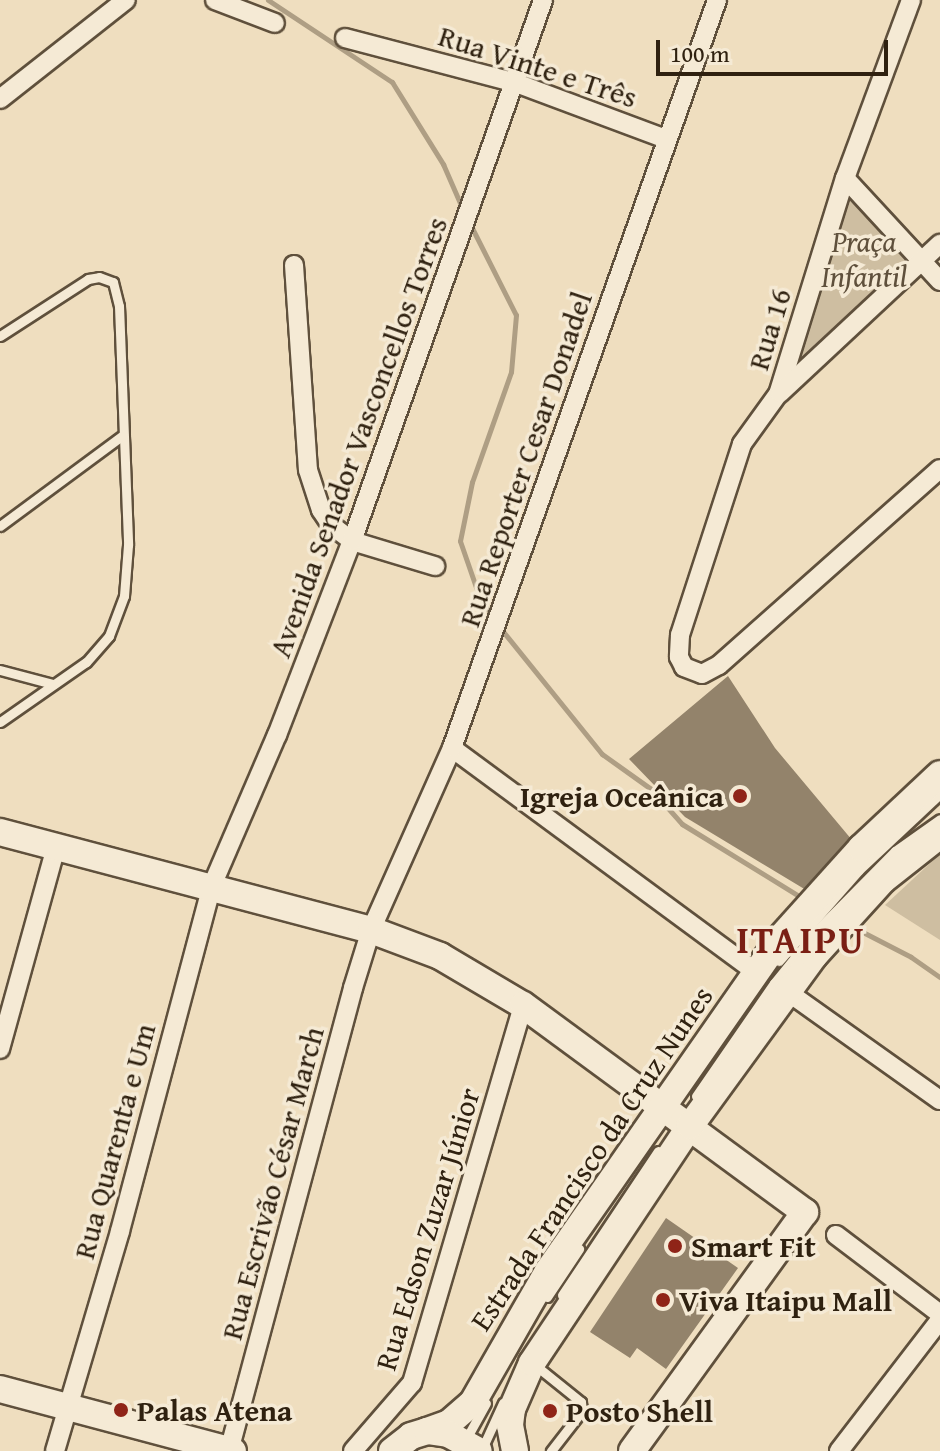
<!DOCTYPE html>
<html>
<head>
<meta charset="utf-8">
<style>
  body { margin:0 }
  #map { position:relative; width:940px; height:1451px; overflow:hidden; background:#efdebf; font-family:"Gentium Book Plus",serif }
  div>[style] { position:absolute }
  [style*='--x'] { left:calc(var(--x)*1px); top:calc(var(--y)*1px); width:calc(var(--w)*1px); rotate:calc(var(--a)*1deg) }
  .green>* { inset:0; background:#cebea1 }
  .stream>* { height:5px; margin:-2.5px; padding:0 2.5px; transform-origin:2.5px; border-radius:2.5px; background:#ae9e84 }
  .building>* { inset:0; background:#93836b }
  .roads { filter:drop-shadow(2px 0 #5f503c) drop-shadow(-2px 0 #5f503c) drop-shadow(0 2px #5f503c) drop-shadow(0 -2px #5f503c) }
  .lane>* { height:9px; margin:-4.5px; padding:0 4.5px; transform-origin:4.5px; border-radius:4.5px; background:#f5ead5 }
  .street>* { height:18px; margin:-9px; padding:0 9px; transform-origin:9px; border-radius:9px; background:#f5ead5 }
  .secondary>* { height:26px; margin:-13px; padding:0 13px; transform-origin:13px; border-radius:13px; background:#f5ead5 }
  .dots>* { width:22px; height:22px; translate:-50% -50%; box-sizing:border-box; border:4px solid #f5ead5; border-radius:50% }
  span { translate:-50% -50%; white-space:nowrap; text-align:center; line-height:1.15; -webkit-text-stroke:7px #f5ead5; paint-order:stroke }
  .street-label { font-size:30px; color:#2f2110 }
  .park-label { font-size:30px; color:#5f503c; font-style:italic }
  .poi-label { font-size:30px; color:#2f2110; font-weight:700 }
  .right { translate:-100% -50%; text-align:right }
  .left { translate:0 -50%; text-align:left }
  .district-label { font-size:38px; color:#7a1f14; font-weight:700; letter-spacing:2px }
  .scale { position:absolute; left:656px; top:40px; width:232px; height:36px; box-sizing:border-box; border:4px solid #2f2110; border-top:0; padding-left:10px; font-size:24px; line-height:28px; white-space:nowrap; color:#2f2110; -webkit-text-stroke:6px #f5ead5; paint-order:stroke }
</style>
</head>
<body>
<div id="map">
  <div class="green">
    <div style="clip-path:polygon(849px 188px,914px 260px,788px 374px)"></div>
    <div style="clip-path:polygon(940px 854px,940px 940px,885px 905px)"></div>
  </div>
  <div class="stream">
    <div style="--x:268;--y:0;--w:149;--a:33.5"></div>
    <div style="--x:392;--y:82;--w:97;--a:58.1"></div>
    <div style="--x:443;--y:164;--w:50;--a:66.5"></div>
    <div style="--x:469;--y:222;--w:104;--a:63.2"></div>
    <div style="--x:516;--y:315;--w:57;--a:95"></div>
    <div style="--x:511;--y:372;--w:117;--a:109.5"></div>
    <div style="--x:472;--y:482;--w:60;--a:101.5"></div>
    <div style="--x:460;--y:541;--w:55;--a:70.9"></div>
    <div style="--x:478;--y:593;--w:29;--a:59"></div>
    <div style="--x:501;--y:629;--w:161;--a:51.1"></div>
    <div style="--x:602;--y:754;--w:60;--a:35.5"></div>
    <div style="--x:651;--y:789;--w:47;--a:48.5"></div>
    <div style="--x:682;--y:824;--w:137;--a:31.6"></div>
    <div style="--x:853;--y:927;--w:65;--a:27.3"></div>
    <div style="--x:911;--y:957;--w:35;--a:35"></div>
  </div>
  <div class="building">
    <div style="clip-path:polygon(728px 676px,775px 748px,852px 840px,806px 890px,685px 817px,629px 759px)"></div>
    <div style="clip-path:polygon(666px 1218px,738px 1268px,666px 1369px,637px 1348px,630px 1358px,590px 1332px)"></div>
  </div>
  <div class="roads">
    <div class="lane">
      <div style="--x:0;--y:336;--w:105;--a:-32.9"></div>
      <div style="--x:88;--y:279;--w:11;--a:-10"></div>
      <div style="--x:99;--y:277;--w:15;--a:20"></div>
      <div style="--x:113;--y:282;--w:25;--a:76"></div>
      <div style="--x:119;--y:306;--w:239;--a:87.8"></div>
      <div style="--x:128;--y:545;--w:51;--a:94.5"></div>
      <div style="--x:124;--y:596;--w:43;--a:110.6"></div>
      <div style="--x:109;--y:636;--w:35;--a:131"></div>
      <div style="--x:86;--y:662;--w:105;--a:145.1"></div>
      <div style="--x:0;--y:526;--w:153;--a:-36.5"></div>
      <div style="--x:0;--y:670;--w:55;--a:14.8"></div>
      <div style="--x:779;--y:961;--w:120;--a:-48.7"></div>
      <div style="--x:858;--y:871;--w:112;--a:-43.2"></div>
      <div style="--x:696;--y:1096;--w:137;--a:-55.4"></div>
      <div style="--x:774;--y:983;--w:68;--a:-50.9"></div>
      <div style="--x:817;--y:930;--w:111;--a:-45.4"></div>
      <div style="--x:895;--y:851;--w:55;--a:-35.4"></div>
      <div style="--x:562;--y:1295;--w:173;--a:-56.3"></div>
      <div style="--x:547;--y:1297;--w:58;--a:-56.3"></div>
      <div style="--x:535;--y:1365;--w:59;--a:38.8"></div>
      <div style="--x:581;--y:1402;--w:9;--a:84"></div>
      <div style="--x:582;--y:1411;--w:51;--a:127.8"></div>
      <div style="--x:466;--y:1439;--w:41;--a:-60.9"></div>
      <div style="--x:481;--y:1451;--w:53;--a:-65.4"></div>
    </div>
    <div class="street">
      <div style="--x:215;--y:0;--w:64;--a:21"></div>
      <div style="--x:911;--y:0;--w:190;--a:110.3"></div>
      <div style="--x:845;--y:178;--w:226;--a:107.2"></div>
      <div style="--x:778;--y:394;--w:62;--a:125.8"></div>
      <div style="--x:742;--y:444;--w:201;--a:108"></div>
      <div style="--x:680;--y:635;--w:22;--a:93"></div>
      <div style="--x:679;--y:657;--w:11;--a:63"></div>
      <div style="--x:684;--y:667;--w:19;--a:21"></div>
      <div style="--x:702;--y:674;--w:19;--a:-28"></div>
      <div style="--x:719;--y:665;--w:295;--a:-41.6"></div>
      <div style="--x:345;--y:38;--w:177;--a:14.7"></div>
      <div style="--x:516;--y:83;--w:160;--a:20.5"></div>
      <div style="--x:0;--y:99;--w:160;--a:-38.2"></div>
      <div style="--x:845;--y:178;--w:140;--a:47.3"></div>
      <div style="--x:294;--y:265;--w:205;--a:86.1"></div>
      <div style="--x:308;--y:470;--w:42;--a:72"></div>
      <div style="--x:321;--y:510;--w:18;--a:56"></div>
      <div style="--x:331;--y:525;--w:26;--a:37"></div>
      <div style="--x:352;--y:541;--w:87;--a:16.8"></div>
      <div style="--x:780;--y:393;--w:219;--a:-43"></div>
      <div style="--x:452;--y:748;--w:376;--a:36.4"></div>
      <div style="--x:785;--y:990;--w:190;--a:35.4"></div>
      <div style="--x:0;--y:1049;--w:210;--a:-74.5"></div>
      <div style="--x:836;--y:1235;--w:131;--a:37.2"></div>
      <div style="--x:55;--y:1451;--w:229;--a:-73.5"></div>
      <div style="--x:120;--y:1231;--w:355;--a:-75.1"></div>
      <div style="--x:211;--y:888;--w:167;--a:-66.7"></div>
      <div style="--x:277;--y:735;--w:208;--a:-68.9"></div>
      <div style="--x:352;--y:541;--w:574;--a:-70.55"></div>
      <div style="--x:229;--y:1451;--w:479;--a:-75"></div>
      <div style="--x:353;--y:988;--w:61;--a:-72.8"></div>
      <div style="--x:371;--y:930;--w:199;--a:-66"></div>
      <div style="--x:452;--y:748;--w:794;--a:-70.49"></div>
      <div style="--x:353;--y:1451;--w:90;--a:-49.1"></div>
      <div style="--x:412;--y:1383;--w:394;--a:-73.6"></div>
      <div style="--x:839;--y:1451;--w:165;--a:-52.4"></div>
    </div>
    <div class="secondary">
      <div style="--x:0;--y:832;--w:384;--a:14.8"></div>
      <div style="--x:371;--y:930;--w:74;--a:20.6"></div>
      <div style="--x:440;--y:956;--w:96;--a:30.6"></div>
      <div style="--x:523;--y:1005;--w:350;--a:36.3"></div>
      <div style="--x:805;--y:1212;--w:295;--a:125.9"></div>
      <div style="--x:0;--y:1389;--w:241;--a:14.9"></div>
      <div style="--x:427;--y:1431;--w:23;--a:-20"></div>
      <div style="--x:449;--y:1423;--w:32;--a:-41"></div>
      <div style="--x:473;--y:1402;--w:151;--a:-60.2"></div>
      <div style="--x:548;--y:1271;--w:407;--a:-55.1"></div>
      <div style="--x:781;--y:937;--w:120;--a:-48"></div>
      <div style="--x:861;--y:848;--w:108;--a:-43.1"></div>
      <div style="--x:392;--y:1451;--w:24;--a:-38"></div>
      <div style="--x:411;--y:1436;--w:17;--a:-17"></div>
      <div style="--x:427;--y:1431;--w:21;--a:8"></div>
      <div style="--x:448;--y:1434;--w:35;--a:29"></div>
      <div style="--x:515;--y:1451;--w:26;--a:-101"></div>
      <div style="--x:510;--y:1425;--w:16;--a:-83"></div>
      <div style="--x:512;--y:1409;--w:50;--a:-66.5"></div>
      <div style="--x:532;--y:1363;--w:285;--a:-56.3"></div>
      <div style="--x:690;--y:1126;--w:210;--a:-53.9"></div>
      <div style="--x:814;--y:956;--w:103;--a:-47.8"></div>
      <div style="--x:883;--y:880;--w:73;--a:-38.3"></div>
    </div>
  </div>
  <div class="dots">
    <div style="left:740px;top:796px;background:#8f2418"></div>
    <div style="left:675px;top:1246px;background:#8f2418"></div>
    <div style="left:663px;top:1300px;background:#8f2418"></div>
    <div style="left:121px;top:1410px;background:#8f2418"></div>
    <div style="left:550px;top:1411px;background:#8f2418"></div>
  </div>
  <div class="street-label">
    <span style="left:538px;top:66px;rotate:18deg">Rua Vinte e Três</span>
    <span style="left:769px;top:329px;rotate:-73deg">Rua 16</span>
    <span style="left:358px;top:437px;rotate:-70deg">Avenida Senador Vasconcellos Torres</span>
    <span style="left:525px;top:459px;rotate:-71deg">Rua Reporter Cesar Donadel</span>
    <span style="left:114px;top:1141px;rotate:-75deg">Rua Quarenta e Um</span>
    <span style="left:591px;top:1158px;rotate:-56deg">Estrada Francisco da Cruz Nunes</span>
    <span style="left:272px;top:1183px;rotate:-75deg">Rua Escrivão César March</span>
    <span style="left:427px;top:1229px;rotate:-73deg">Rua Edson Zuzar Júnior</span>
  </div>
  <div class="park-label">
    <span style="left:864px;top:258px">Praça<br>Infantil</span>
  </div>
  <div class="poi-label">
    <span class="right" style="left:724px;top:796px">Igreja Oceânica</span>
    <span class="left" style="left:691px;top:1246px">Smart Fit</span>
    <span class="left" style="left:679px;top:1300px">Viva Itaipu Mall</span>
    <span class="left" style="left:137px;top:1410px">Palas Atena</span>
    <span class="left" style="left:566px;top:1411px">Posto Shell</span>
  </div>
  <div class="district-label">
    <span style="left:801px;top:940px">ITAIPU</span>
  </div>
  <div class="scale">100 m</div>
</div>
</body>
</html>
